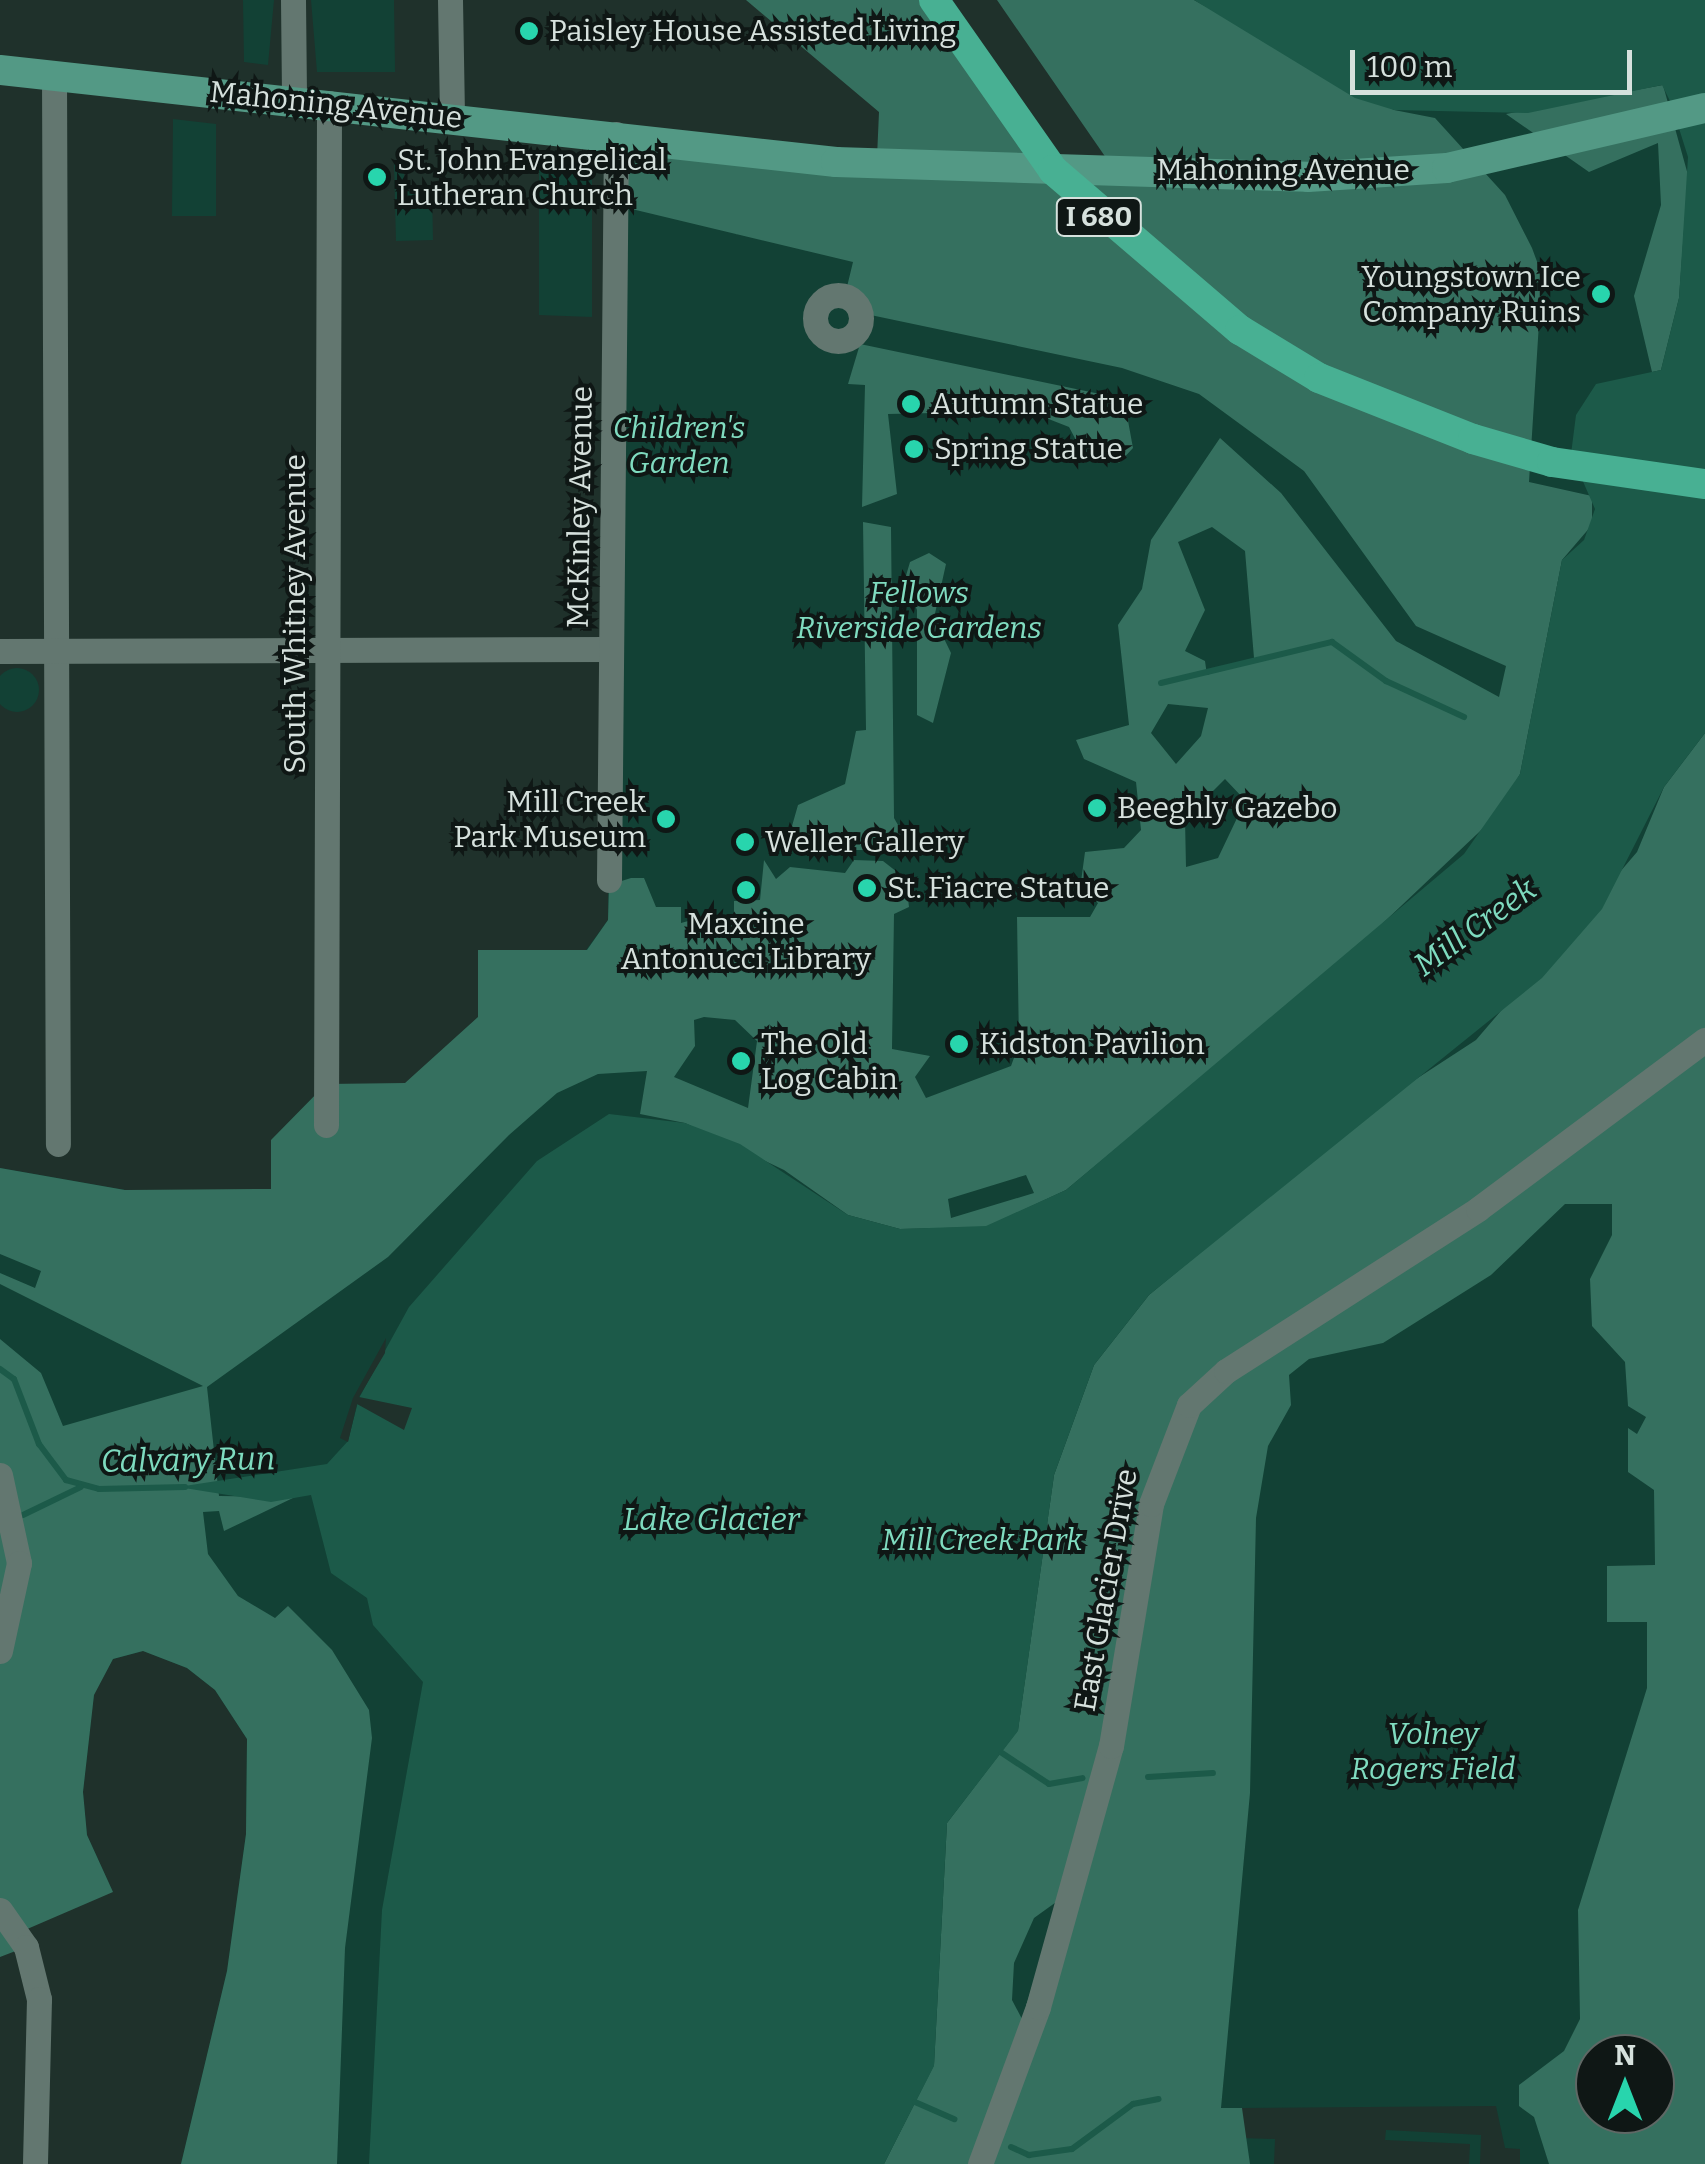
<!DOCTYPE html>
<html>
<head>
<meta charset="utf-8">
<style>
  body { margin:0 }
  #map { position:relative; width:1705px; height:2164px; overflow:hidden; background:#1f312b; font-family:Bitter,serif }
  div>[style] { position:absolute }
  [style*='--x'] { left:calc(var(--x)*1px); top:calc(var(--y)*1px); width:calc(var(--w)*1px); rotate:calc(var(--a)*1deg) }
  .green>* { inset:0; background:#124135 }
  .round { border-radius:50% }
  .forest>* { inset:0; background:#35705f }
  .water>* { inset:0; background:#1c5a49 }
  .pier>* { inset:0; background:#1f312b }
  .stream>* { height:6px; margin:-3px; padding:0 3px; transform-origin:3px; border-radius:3px; background:#1c5a49 }
  .minor>* { height:25px; margin:-12.5px; padding:0 12.5px; transform-origin:12.5px; border-radius:12.5px; background:#637770 }
  .minor>.ring { margin:-12.5px; padding:0; box-sizing:content-box; background:none; border:25px solid #637770; border-radius:50% }
  .major>* { height:30px; margin:-15px; padding:0 15px; transform-origin:15px; border-radius:15px; background:#539985 }
  .highway>* { height:30px; margin:-15px; padding:0 15px; transform-origin:15px; border-radius:15px; background:#48b093 }
  .dots>* { width:28px; height:28px; translate:-50% -50%; box-sizing:border-box; border:5px solid #0f1715; border-radius:50% }
  span { translate:-50% -50%; white-space:nowrap; text-align:center; line-height:1.15; -webkit-text-stroke:8px #0f1715; paint-order:stroke }
  .shield-label span { padding:2px 8px; background:#0f1715; border:2px solid; border-radius:8px; -webkit-text-stroke-width:0 }
  .shield-label { font-size:28px; color:#d6e1dd; font-weight:700 }
  .poi-label { font-size:30px; color:#d6e1dd }
  .left { translate:0 -50%; text-align:left }
  .right { translate:-100% -50%; text-align:right }
  .street-label { font-size:30px; color:#d6e1dd }
  .park-label { font-size:30px; color:#80dcc0; font-style:italic }
  .water-label { font-size:32px; color:#7edbbf; font-style:italic }
  .north { position:absolute; left:1575px; top:2034px; width:100px; height:100px; box-sizing:border-box; background:#0f1715; border:2px solid #5f6865; border-radius:50%; rotate:0deg; font-size:28px; font-weight:700; line-height:40px; text-align:center; color:#d6e1dd }
  .north::after { content:''; display:block; margin:auto; width:35px; height:45px; background:#28d5ad; clip-path:polygon(50% 0,100% 100%,50% 72%,0 100%) }
  .scale { position:absolute; left:1350px; top:50px; width:282px; height:45px; box-sizing:border-box; border:5px solid #d6e1dd; border-top:0; padding-left:12px; font-size:30px; line-height:35px; white-space:nowrap; color:#d6e1dd; -webkit-text-stroke:8px #0f1715; paint-order:stroke }
</style>
</head>
<body>
<div id="map">
  <div class="green">
    <div style="clip-path:polygon(243px 0,274px 0,268px 65px,244px 62px)"></div>
    <div style="clip-path:polygon(311px 0,394px 0,395px 72px,317px 72px)"></div>
    <div style="clip-path:polygon(evenodd,1194px 0,1233px 26px,1528px 113px,1705px 71px,1705px 2164px,1520px 2164px,1520px 2149px,1505px 2148px,1496px 2106px,1242px 2108px,1241px 2138px,1275px 2139px,1274px 2164px,181px 2164px,227px 1971px,246px 1834px,247px 1739px,215px 1690px,187px 1668px,143px 1651px,113px 1659px,94px 1694px,83px 1792px,87px 1835px,113px 1892px,0 1872px,0 1168px,125px 1190px,272px 1190px,561px 984px,608px 920px,616px 134px,1113px 168px,1194px 0,1595px 2054px,1655px 2054px,1655px 2114px,1595px 2114px,1595px 2054px)"></div>
    <div style="clip-path:polygon(173px 119px,216px 124px,216px 216px,172px 216px)"></div>
    <div style="clip-path:polygon(539px 156px,592px 171px,592px 317px,539px 315px)"></div>
    <div style="clip-path:polygon(394px 163px,404px 163px,404px 190px,432px 190px,433px 240px,396px 241px)"></div>
    <div class="round" style="left:-5px;top:668px;width:44px;height:44px"></div>
    <div style="clip-path:polygon(1386px 2130px,1481px 2135px,1480px 2164px,1469px 2164px,1470px 2144px,1385px 2140px)"></div>
  </div>
  <div class="forest">
    <div style="clip-path:polygon(evenodd,746px 0,934px 0,1050px 166px,1113px 168px,997px 0,1194px 0,1394px 110px,1435px 118px,1505px 195px,1532px 248px,1542px 275px,1529px 482px,1592px 496px,1592px 525px,1562px 560px,1520px 774px,1495px 817px,1344px 960px,1066px 1190px,986px 1227px,900px 1229px,848px 1215px,784px 1170px,685px 1123px,640px 1114px,647px 1071px,598px 1074px,557px 1093px,509px 1135px,388px 1257px,207px 1387px,219px 1496px,295px 1497px,224px 1531px,219px 1511px,203px 1512px,208px 1554px,238px 1596px,275px 1618px,288px 1606px,332px 1650px,369px 1710px,372px 1738px,345px 1948px,337px 2164px,181px 2164px,227px 1971px,246px 1834px,247px 1739px,215px 1690px,187px 1668px,143px 1651px,113px 1659px,94px 1695px,83px 1792px,87px 1835px,113px 1892px,18px 1933px,26px 1947px,0 1957px,0 1339px,41px 1373px,63px 1426px,203px 1386px,0 1284px,0 1273px,35px 1288px,41px 1271px,0 1254px,0 1168px,125px 1190px,271px 1189px,271px 1140px,326px 1084px,405px 1083px,478px 1017px,478px 950px,587px 950px,608px 920px,609px 885px,631px 878px,644px 878px,656px 907px,681px 907px,681px 923px,699px 918px,699px 928px,715px 928px,715px 920px,734px 920px,734px 901px,760px 900px,764px 860px,776px 879px,790px 867px,845px 873px,854px 860px,883px 861px,906px 879px,909px 907px,894px 914px,892px 1049px,930px 1056px,915px 1077px,926px 1098px,1011px 1066px,1019px 1044px,1017px 917px,1090px 917px,1098px 903px,1080px 889px,1085px 852px,1124px 848px,1141px 830px,1136px 782px,1084px 759px,1076px 740px,1129px 725px,1118px 625px,1142px 589px,1151px 540px,1220px 438px,1281px 493px,1396px 641px,1499px 697px,1506px 666px,1416px 626px,1304px 471px,1199px 394px,1122px 368px,861px 313px,845px 295px,853px 262px,615px 205px,616px 134px,877px 157px,879px 112px,746px 0,1212px 527px,1245px 551px,1254px 658px,1207px 675px,1205px 661px,1185px 651px,1205px 610px,1178px 542px,1212px 527px,746px 0,1168px 704px,1208px 708px,1201px 736px,1176px 764px,1151px 733px,1168px 704px,746px 0,1225px 779px,1243px 798px,1238px 816px,1218px 858px,1186px 867px,1185px 819px,1225px 779px,746px 0,704px 1017px,735px 1020px,757px 1041px,748px 1108px,674px 1077px,695px 1046px,694px 1020px,704px 1017px,746px 0,1026px 1175px,1034px 1193px,951px 1218px,948px 1199px,1026px 1175px)"></div>
    <div style="clip-path:polygon(1663px 85px,1688px 175px,1679px 298px,1661px 370px,1652px 372px,1634px 296px,1661px 205px,1658px 143px,1589px 172px,1506px 114px)"></div>
    <div style="clip-path:polygon(860px 344px,1124px 399px,1133px 448px,1119px 463px,1093px 449px,1085px 463px,1068px 454px,1077px 442px,1069px 427px,977px 391px,979px 412px,888px 414px,897px 494px,862px 507px,865px 385px,848px 384px)"></div>
    <div style="clip-path:polygon(863px 522px,891px 527px,894px 818px,902px 832px,883px 850px,854px 850px,845px 835px,797px 841px,790px 833px,798px 805px,845px 784px,856px 731px,866px 730px)"></div>
    <div style="clip-path:polygon(929px 553px,946px 564px,934px 618px,951px 653px,933px 723px,917px 715px,917px 610px,905px 579px,910px 562px)"></div>
    <div style="clip-path:polygon(evenodd,1705px 733px,1705px 2164px,1549px 2164px,1534px 2117px,1519px 2106px,1519px 2085px,1564px 2051px,1580px 2019px,1578px 1910px,1647px 1688px,1647px 1622px,1607px 1622px,1607px 1566px,1655px 1565px,1654px 1490px,1628px 1472px,1628px 1428px,1637px 1434px,1646px 1417px,1628px 1406px,1625px 1362px,1592px 1326px,1590px 1279px,1612px 1235px,1612px 1204px,1565px 1204px,1491px 1275px,1383px 1343px,1309px 1359px,1289px 1375px,1291px 1405px,1268px 1446px,1256px 1518px,1250px 1793px,1221px 2108px,1242px 2108px,1250px 2164px,884px 2164px,934px 2065px,947px 1823px,1018px 1730px,1054px 1475px,1094px 1365px,1149px 1295px,1387px 1098px,1476px 1040px,1637px 852px,1664px 787px,1705px 733px,1059px 1900px,1022px 2019px,1012px 2000px,1014px 1963px,1034px 1918px,1059px 1900px,1705px 733px,1595px 2054px,1655px 2054px,1655px 2114px,1595px 2114px,1595px 2054px)"></div>
  </div>
  <div class="water">
    <div style="clip-path:polygon(1194px 0,1705px 0,1705px 733px,1664px 787px,1602px 909px,1542px 978px,1149px 1295px,1094px 1365px,1054px 1475px,1018px 1731px,947px 1823px,934px 2066px,884px 2164px,369px 2164px,382px 1910px,423px 1682px,373px 1625px,367px 1598px,331px 1573px,311px 1495px,271px 1502px,178px 1487px,327px 1464px,348px 1441px,359px 1398px,409px 1307px,537px 1161px,609px 1114px,685px 1123px,740px 1144px,848px 1215px,900px 1229px,986px 1226px,1066px 1190px,1464px 854px,1520px 774px,1562px 560px,1584px 540px,1595px 509px,1571px 454px,1576px 415px,1596px 384px,1661px 370px,1679px 298px,1688px 157px,1671px 103px,1662px 85px,1528px 113px,1394px 110px,1355px 98px)"></div>
  </div>
  <div class="pier">
    <div style="clip-path:polygon(386px 1338px,385px 1353px,359px 1397px,412px 1408px,404px 1430px,357px 1404px,348px 1442px,340px 1438px,353px 1398px)"></div>
  </div>
  <div class="stream">
    <div style="--x:1161;--y:683;--w:176;--a:-13.5"></div>
    <div style="--x:1332;--y:642;--w:67;--a:35.8"></div>
    <div style="--x:1386;--y:681;--w:86;--a:24.8"></div>
    <div style="--x:0;--y:1369;--w:17;--a:36"></div>
    <div style="--x:14;--y:1379;--w:70;--a:69"></div>
    <div style="--x:39;--y:1444;--w:45;--a:53.1"></div>
    <div style="--x:66;--y:1480;--w:34;--a:15"></div>
    <div style="--x:99;--y:1489;--w:86;--a:-1.3"></div>
    <div style="--x:23;--y:1515;--w:64;--a:-25.8"></div>
    <div style="--x:1002;--y:1753;--w:56;--a:33.4"></div>
    <div style="--x:1049;--y:1784;--w:34;--a:-10"></div>
    <div style="--x:1148;--y:1777;--w:65;--a:-3.5"></div>
    <div style="--x:915;--y:2102;--w:43;--a:23.6"></div>
    <div style="--x:1011;--y:2147;--w:20;--a:24"></div>
    <div style="--x:1029;--y:2155;--w:43;--a:-7.9"></div>
    <div style="--x:1072;--y:2149;--w:76;--a:-36.4"></div>
    <div style="--x:1133;--y:2104;--w:26;--a:-11"></div>
  </div>
  <div class="minor">
    <div style="--x:293;--y:0;--w:100;--a:89.4"></div>
    <div style="--x:450;--y:0;--w:117;--a:89"></div>
    <div style="--x:54;--y:76;--w:1068;--a:89.79"></div>
    <div class="ring" style="left:815px;top:295px;width:21px;height:21px"></div>
    <div style="--x:0;--y:651;--w:611;--a:-0.19"></div>
    <div style="--x:609;--y:880;--w:746;--a:-89.46"></div>
    <div style="--x:326;--y:1125;--w:1022;--a:-89.83"></div>
    <div style="--x:0;--y:1475;--w:90;--a:77.8"></div>
    <div style="--x:19;--y:1563;--w:90;--a:102.2"></div>
    <div style="--x:0;--y:1910;--w:45;--a:54.9"></div>
    <div style="--x:26;--y:1947;--w:54;--a:76"></div>
    <div style="--x:39;--y:1999;--w:165;--a:91.4"></div>
    <div style="--x:980;--y:2164;--w:167;--a:-69.7"></div>
    <div style="--x:1038;--y:2007;--w:271;--a:-74.4"></div>
    <div style="--x:1111;--y:1746;--w:245;--a:-80.6"></div>
    <div style="--x:1151;--y:1504;--w:106;--a:-69"></div>
    <div style="--x:1189;--y:1405;--w:50;--a:-42.6"></div>
    <div style="--x:1226;--y:1371;--w:300;--a:-32.7"></div>
    <div style="--x:1478;--y:1209;--w:283;--a:-36.7"></div>
  </div>
  <div class="major">
    <div style="--x:0;--y:70;--w:841;--a:6.28"></div>
    <div style="--x:836;--y:162;--w:472;--a:1.8"></div>
    <div style="--x:1308;--y:177;--w:139;--a:-3.7"></div>
    <div style="--x:1447;--y:168;--w:265;--a:-13.1"></div>
  </div>
  <div class="highway">
    <div style="--x:934;--y:0;--w:208;--a:55"></div>
    <div style="--x:1053;--y:170;--w:246;--a:40.6"></div>
    <div style="--x:1240;--y:330;--w:92;--a:31.3"></div>
    <div style="--x:1319;--y:378;--w:166;--a:21.6"></div>
    <div style="--x:1473;--y:439;--w:82;--a:16.2"></div>
    <div style="--x:1552;--y:462;--w:155;--a:8.2"></div>
  </div>
  <div class="dots">
    <div style="left:529px;top:31px;background:#28d5ad"></div>
    <div style="left:377px;top:177px;background:#28d5ad"></div>
    <div style="left:1601px;top:294px;background:#28d5ad"></div>
    <div style="left:911px;top:404px;background:#28d5ad"></div>
    <div style="left:914px;top:449px;background:#28d5ad"></div>
    <div style="left:1097px;top:808px;background:#28d5ad"></div>
    <div style="left:666px;top:819px;background:#28d5ad"></div>
    <div style="left:745px;top:842px;background:#28d5ad"></div>
    <div style="left:867px;top:888px;background:#28d5ad"></div>
    <div style="left:746px;top:890px;background:#28d5ad"></div>
    <div style="left:959px;top:1044px;background:#28d5ad"></div>
    <div style="left:741px;top:1061px;background:#28d5ad"></div>
  </div>
  <div class="shield-label">
    <span style="left:1099px;top:217px">I 680</span>
  </div>
  <div class="poi-label">
    <span class="left" style="left:549px;top:31px">Paisley House Assisted Living</span>
    <span class="left" style="left:397px;top:177px">St. John Evangelical<br>Lutheran Church</span>
    <span class="right" style="left:1581px;top:294px">Youngstown Ice<br>Company Ruins</span>
    <span class="left" style="left:931px;top:404px">Autumn Statue</span>
    <span class="left" style="left:934px;top:449px">Spring Statue</span>
    <span class="right" style="left:646px;top:819px">Mill Creek<br>Park Museum</span>
    <span class="left" style="left:1117px;top:808px">Beeghly Gazebo</span>
    <span class="left" style="left:765px;top:842px">Weller Gallery</span>
    <span class="left" style="left:887px;top:888px">St. Fiacre Statue</span>
    <span style="left:746px;top:941px">Maxcine<br>Antonucci Library</span>
    <span class="left" style="left:761px;top:1061px">The Old<br>Log Cabin</span>
    <span class="left" style="left:979px;top:1044px">Kidston Pavilion</span>
  </div>
  <div class="street-label">
    <span style="left:336px;top:105px;rotate:6deg">Mahoning Avenue</span>
    <span style="left:1283px;top:170px">Mahoning Avenue</span>
    <span style="left:580px;top:507px;rotate:-89deg">McKinley Avenue</span>
    <span style="left:295px;top:614px;rotate:-90deg">South Whitney Avenue</span>
    <span style="left:1106px;top:1590px;rotate:-80deg">East Glacier Drive</span>
  </div>
  <div class="park-label">
    <span style="left:679px;top:445px">Children's<br>Garden</span>
    <span style="left:919px;top:610px">Fellows<br>Riverside Gardens</span>
    <span style="left:982px;top:1540px">Mill Creek Park</span>
    <span style="left:1433px;top:1751px">Volney<br>Rogers Field</span>
  </div>
  <div class="water-label">
    <span style="left:1475px;top:927px;rotate:-36deg">Mill Creek</span>
    <span style="left:188px;top:1460px;rotate:-1deg">Calvary Run</span>
    <span style="left:711px;top:1519px">Lake Glacier</span>
  </div>
  <div class="north">N</div>
  <div class="scale">100 m</div>
</div>
</body>
</html>
